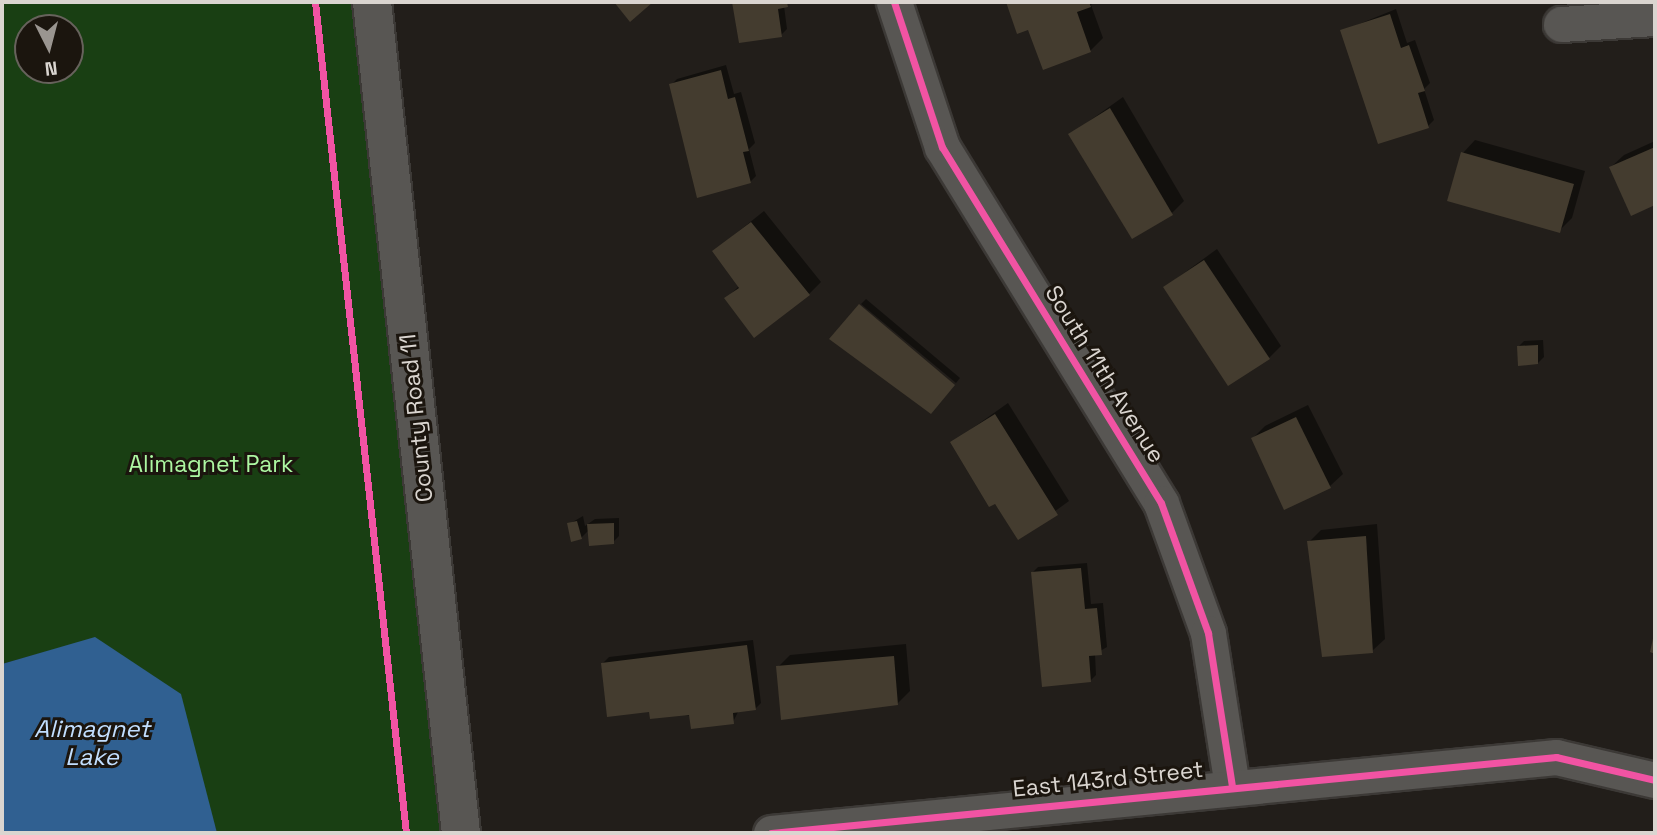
<!DOCTYPE html>
<html>
<head>
<meta charset="utf-8">
<style>
  body { margin:0 }
  #map { position:relative; width:1657px; height:835px; overflow:hidden; background:#221e1a; font-family:"Space Grotesk",sans-serif }
  div>[style] { position:absolute }
  [style*='--x'] { left:calc(var(--x)*1px); top:calc(var(--y)*1px); width:calc(var(--w)*1px); rotate:calc(var(--a)*1deg) }
  .green>* { inset:0; background:#193f13 }
  .water>* { inset:0; background:#306091 }
  .shadow>* { inset:0; background:#0007 }
  .building>* { inset:0; background:#443c2f }
  .roads { filter:drop-shadow(2px 0 #3c3936) drop-shadow(-2px 0 #3c3936) drop-shadow(0 2px #3c3936) drop-shadow(0 -2px #3c3936) }
  .street>* { height:35px; margin:-17.5px; padding:0 17.5px; transform-origin:17.5px; border-radius:17.5px; background:#585653 }
  .secondary>* { height:38px; margin:-19px; padding:0 19px; transform-origin:19px; border-radius:19px; background:#585653 }
  .cycleway>* { height:7px; margin:-3.5px; padding:0 3.5px; transform-origin:3.5px; border-radius:3.5px; background:#f153a3 }
  span { translate:-50% -50%; white-space:nowrap; text-align:center; line-height:1.15; -webkit-text-stroke:6px #1b150e; paint-order:stroke }
  .street-label { font-size:23px; color:#dad5d0 }
  .park-label { font-size:23px; color:#adf7a2 }
  .water-label { font-size:24px; color:#c2dfff; font-style:italic }
  .frame { position:absolute; inset:0; border:4px solid #dad5d0; pointer-events:none }
  .north { position:absolute; left:14px; top:14px; width:70px; height:70px; box-sizing:border-box; background:#1b150e; border:2px solid #67625c; border-radius:50%; rotate:174deg; font-size:19px; font-weight:700; line-height:28px; text-align:center; color:#dad5d0 }
  .north::after { content:''; display:block; margin:auto; width:24px; height:32px; background:#9a9590; clip-path:polygon(50% 0,100% 100%,50% 72%,0 100%) }
</style>
</head>
<body>
<div id="map">
  <div class="green">
    <div style="clip-path:polygon(evenodd,2px 2px,372px 2px,461px 833px,217px 833px,207px 799px,95px 638px,2px 664px,2px 2px,28px 28px,70px 28px,70px 70px,28px 70px,28px 28px)"></div>
  </div>
  <div class="water">
    <div style="clip-path:polygon(95px 637px,181px 694px,217px 833px,2px 833px,2px 664px)"></div>
  </div>
  <div class="shadow">
    <div style="clip-path:polygon(734px 2px,791px 2px,784px 6px,787px 29px,781px 35px,740px 41px)"></div>
    <div style="clip-path:polygon(1007px 2px,1094px 2px,1091px 5px,1103px 38px,1090px 51px,1029px 28px,1018px 32px)"></div>
    <div style="clip-path:polygon(1396px 9px,1407px 43px,1415px 40px,1430px 83px,1424px 89px,1434px 120px,1428px 126px,1342px 31px)"></div>
    <div style="clip-path:polygon(726px 65px,734px 94px,741px 92px,755px 143px,749px 149px,756px 176px,750px 182px,671px 85px,677px 79px)"></div>
    <div style="clip-path:polygon(1123px 97px,1184px 201px,1172px 213px,1071px 134px)"></div>
    <div style="clip-path:polygon(1475px 140px,1585px 171px,1572px 218px,1559px 231px,1463px 153px)"></div>
    <div style="clip-path:polygon(1655px 141px,1655px 204px,1632px 214px,1611px 167px,1624px 155px)"></div>
    <div style="clip-path:polygon(764px 211px,821px 282px,809px 294px,727px 298px,740px 285px,714px 251px)"></div>
    <div style="clip-path:polygon(1217px 249px,1281px 346px,1269px 358px,1165px 287px)"></div>
    <div style="clip-path:polygon(866px 299px,960px 378px,956px 383px,861px 304px)"></div>
    <div style="clip-path:polygon(1543px 340px,1544px 357px,1538px 363px,1518px 347px,1524px 341px)"></div>
    <div style="clip-path:polygon(1008px 403px,1069px 501px,1018px 538px,953px 442px)"></div>
    <div style="clip-path:polygon(1308px 405px,1343px 474px,1330px 486px,1285px 507px,1253px 438px,1265px 426px)"></div>
    <div style="clip-path:polygon(583px 516px,585px 526px,595px 519px,619px 518px,619px 536px,613px 542px,589px 530px,581px 538px,569px 524px)"></div>
    <div style="clip-path:polygon(1377px 524px,1385px 639px,1372px 651px,1309px 542px,1321px 530px)"></div>
    <div style="clip-path:polygon(1087px 563px,1091px 604px,1103px 603px,1107px 647px,1095px 654px,1096px 675px,1090px 681px,1032px 573px,1038px 567px)"></div>
    <div style="clip-path:polygon(753px 640px,761px 703px,755px 709px,739px 710px,733px 722px,650px 710px,603px 663px,609px 657px)"></div>
    <div style="clip-path:polygon(906px 644px,910px 691px,897px 704px,778px 667px,790px 655px)"></div>
  </div>
  <div class="building">
    <div style="clip-path:polygon(614px 2px,653px 2px,630px 22px)"></div>
    <div style="clip-path:polygon(732px 2px,787px 2px,788px 7px,778px 9px,782px 37px,739px 43px)"></div>
    <div style="clip-path:polygon(1006px 2px,1089px 2px,1091px 7px,1077px 12px,1091px 52px,1043px 70px,1028px 30px,1017px 34px)"></div>
    <div style="clip-path:polygon(1390px 14px,1401px 48px,1409px 45px,1425px 91px,1418px 93px,1429px 128px,1378px 144px,1340px 30px)"></div>
    <div style="clip-path:polygon(721px 70px,728px 99px,735px 97px,749px 151px,743px 152px,751px 183px,697px 198px,669px 84px)"></div>
    <div style="clip-path:polygon(1110px 108px,1173px 215px,1132px 239px,1068px 134px)"></div>
    <div style="clip-path:polygon(1655px 147px,1655px 205px,1631px 216px,1609px 167px)"></div>
    <div style="clip-path:polygon(1461px 152px,1574px 184px,1560px 233px,1447px 201px)"></div>
    <div style="clip-path:polygon(751px 222px,810px 295px,754px 338px,724px 298px,739px 288px,712px 251px)"></div>
    <div style="clip-path:polygon(1204px 260px,1270px 359px,1228px 386px,1163px 287px)"></div>
    <div style="clip-path:polygon(859px 304px,955px 385px,931px 414px,829px 339px)"></div>
    <div style="clip-path:polygon(1538px 345px,1538px 364px,1518px 366px,1517px 346px)"></div>
    <div style="clip-path:polygon(995px 414px,1058px 515px,1018px 540px,995px 504px,989px 507px,950px 442px)"></div>
    <div style="clip-path:polygon(1296px 417px,1331px 488px,1284px 510px,1251px 438px)"></div>
    <div style="clip-path:polygon(577px 521px,582px 539px,571px 542px,567px 523px)"></div>
    <div style="clip-path:polygon(614px 523px,614px 544px,589px 546px,587px 524px)"></div>
    <div style="clip-path:polygon(1366px 536px,1373px 653px,1322px 657px,1307px 541px)"></div>
    <div style="clip-path:polygon(1081px 568px,1085px 609px,1097px 608px,1102px 655px,1089px 656px,1091px 682px,1042px 687px,1031px 572px)"></div>
    <div style="clip-path:polygon(1654px 634px,1655px 634px,1655px 654px,1650px 652px)"></div>
    <div style="clip-path:polygon(747px 645px,756px 710px,733px 713px,734px 724px,691px 729px,689px 715px,650px 719px,649px 712px,607px 717px,601px 663px)"></div>
    <div style="clip-path:polygon(894px 656px,898px 705px,781px 720px,776px 666px)"></div>
  </div>
  <div class="roads">
    <div class="street">
      <div style="--x:894;--y:2;--w:153;--a:71.7"></div>
      <div style="--x:942;--y:147;--w:418;--a:58.4"></div>
      <div style="--x:1161;--y:503;--w:138;--a:70.1"></div>
      <div style="--x:1208;--y:633;--w:155;--a:81.1"></div>
      <div style="--x:1561;--y:24;--w:94;--a:-3.7"></div>
      <div style="--x:771;--y:833;--w:789;--a:-5.53"></div>
      <div style="--x:1556;--y:757;--w:102;--a:13.1"></div>
    </div>
    <div class="secondary">
      <div style="--x:372;--y:2;--w:836;--a:83.89"></div>
    </div>
  </div>
  <div class="cycleway">
    <div style="--x:315;--y:2;--w:836;--a:83.75"></div>
    <div style="--x:894;--y:2;--w:153;--a:71.7"></div>
    <div style="--x:942;--y:147;--w:418;--a:58.4"></div>
    <div style="--x:1161;--y:503;--w:138;--a:70.1"></div>
    <div style="--x:1208;--y:633;--w:155;--a:81.1"></div>
    <div style="--x:771;--y:833;--w:789;--a:-5.53"></div>
    <div style="--x:1556;--y:757;--w:102;--a:13.1"></div>
  </div>
  <div class="street-label">
    <span style="left:1105px;top:374px;rotate:58deg">South 11th Avenue</span>
    <span style="left:416px;top:418px;rotate:-96deg">County Road 11</span>
    <span style="left:1108px;top:779px;rotate:-6deg">East 143rd Street</span>
  </div>
  <div class="park-label">
    <span style="left:211px;top:464px">Alimagnet Park</span>
  </div>
  <div class="water-label">
    <span style="left:92px;top:743px">Alimagnet<br>Lake</span>
  </div>
  <div class="frame"></div>
  <div class="north">N</div>
</div>
</body>
</html>
